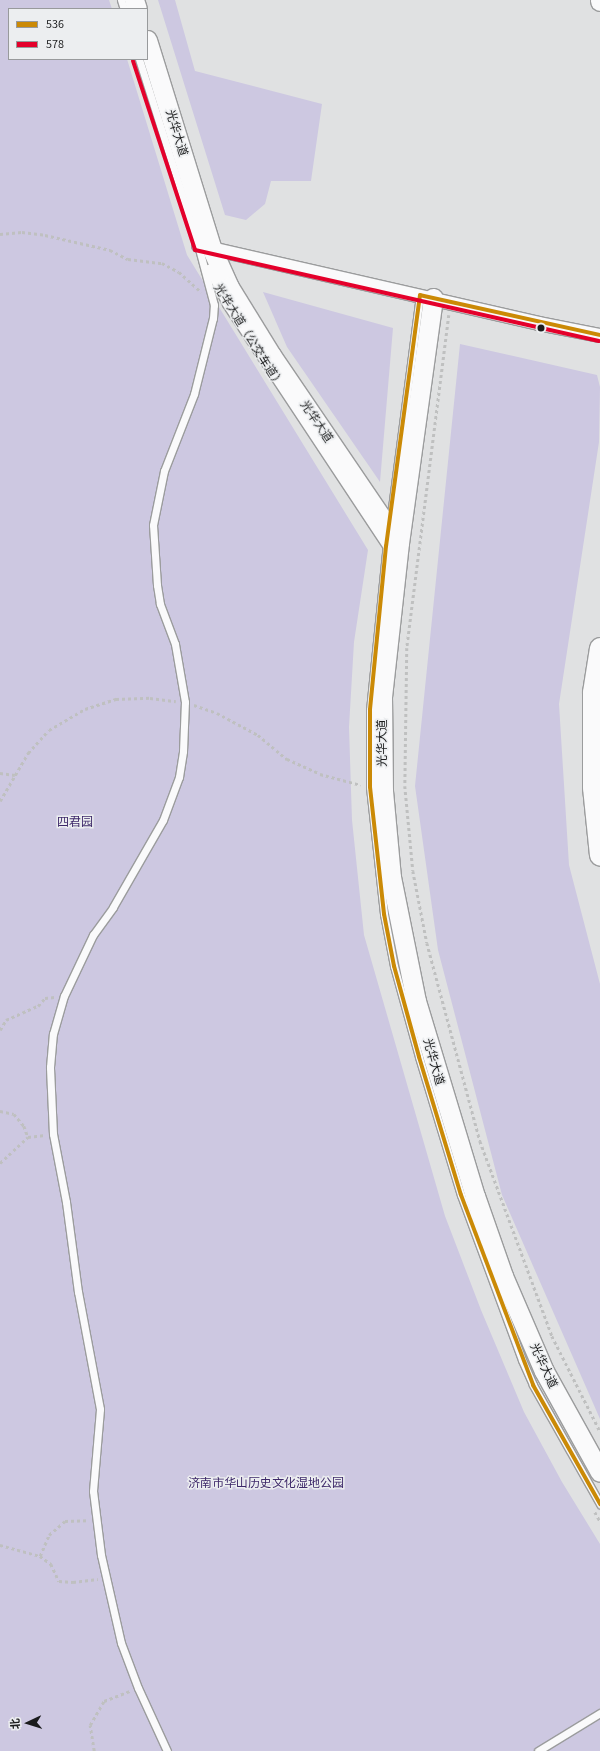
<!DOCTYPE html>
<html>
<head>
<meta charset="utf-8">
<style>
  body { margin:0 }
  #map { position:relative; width:600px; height:1751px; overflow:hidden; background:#e0e1e2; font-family:"Source Sans 3","Noto Sans SC",sans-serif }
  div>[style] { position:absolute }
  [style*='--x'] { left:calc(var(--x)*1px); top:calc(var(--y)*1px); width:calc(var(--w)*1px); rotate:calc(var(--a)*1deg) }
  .green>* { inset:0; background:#cdc8e1 }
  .path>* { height:2.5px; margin-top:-1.25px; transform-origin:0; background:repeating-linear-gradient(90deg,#bfc0c0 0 3px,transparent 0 6px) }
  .roads { filter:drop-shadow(1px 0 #9b9c9d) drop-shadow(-1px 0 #9b9c9d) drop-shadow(0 1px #9b9c9d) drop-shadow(0 -1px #9b9c9d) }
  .service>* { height:7px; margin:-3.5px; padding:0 3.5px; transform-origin:3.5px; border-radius:3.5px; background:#fafafb }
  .minor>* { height:13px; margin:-6.5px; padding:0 6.5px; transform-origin:6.5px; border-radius:6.5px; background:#fafafb }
  .secondary>* { height:19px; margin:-9.5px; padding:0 9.5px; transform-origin:9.5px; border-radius:9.5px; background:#fafafb }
  .primary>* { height:21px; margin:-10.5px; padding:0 10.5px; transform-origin:10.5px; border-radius:10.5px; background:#fafafb }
  .bus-1>* { height:4px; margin:-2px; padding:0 2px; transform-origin:2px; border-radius:2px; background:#cb8a06 }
  .bus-2>* { height:4px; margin:-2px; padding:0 2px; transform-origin:2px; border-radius:2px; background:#e4002b }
  .dots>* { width:11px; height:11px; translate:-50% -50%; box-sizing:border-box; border:2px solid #eceef0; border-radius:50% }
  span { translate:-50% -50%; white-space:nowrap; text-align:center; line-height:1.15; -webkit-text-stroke:3px #eceef0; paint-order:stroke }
  .street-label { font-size:12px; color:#1b1c1d }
  .park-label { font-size:12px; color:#3d2869 }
  .legend { position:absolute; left:8px; top:8px; width:140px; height:52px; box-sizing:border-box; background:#eceef0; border:1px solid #989a9c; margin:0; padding:5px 7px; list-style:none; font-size:12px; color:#1b1c1d }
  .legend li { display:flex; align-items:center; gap:8px; height:20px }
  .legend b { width:20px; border:1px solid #989a9c }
  .north { position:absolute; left:8px; top:1703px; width:40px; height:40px; -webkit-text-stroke:3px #eceef0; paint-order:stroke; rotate:266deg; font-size:11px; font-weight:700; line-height:16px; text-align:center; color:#1b1c1d }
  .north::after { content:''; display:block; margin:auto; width:14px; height:18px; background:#1b1c1d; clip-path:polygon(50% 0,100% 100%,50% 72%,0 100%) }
</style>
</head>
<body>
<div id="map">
  <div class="green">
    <div style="clip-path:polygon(0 0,109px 0,112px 9px,9px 9px,9px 59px,127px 59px,187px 255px,368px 550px,354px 642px,349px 727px,352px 820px,364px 935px,445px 1216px,481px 1310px,524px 1412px,562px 1482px,600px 1544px,600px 1751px,0 1751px)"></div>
    <div style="clip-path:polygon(158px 0,175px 0,195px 71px,322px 104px,311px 181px,271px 181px,265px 204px,246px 220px,225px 215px)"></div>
    <div style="clip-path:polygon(263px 292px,393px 328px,380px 482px,287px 347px)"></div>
    <div style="clip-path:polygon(460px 344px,597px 375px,600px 387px,599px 442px,559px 704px,569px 865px,600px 984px,600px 1419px,502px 1195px,438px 950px,415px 786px)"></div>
  </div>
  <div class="path">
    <div style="--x:0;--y:234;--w:22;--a:-5"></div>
    <div style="--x:22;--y:232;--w:23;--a:7"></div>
    <div style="--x:45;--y:235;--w:67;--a:13"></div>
    <div style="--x:110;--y:250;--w:20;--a:27"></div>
    <div style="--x:128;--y:259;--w:34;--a:7"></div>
    <div style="--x:162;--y:263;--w:19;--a:28"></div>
    <div style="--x:179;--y:272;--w:30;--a:42"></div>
    <div style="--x:449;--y:315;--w:336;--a:97.2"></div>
    <div style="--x:407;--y:648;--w:138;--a:90.8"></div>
    <div style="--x:405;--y:786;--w:85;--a:84.6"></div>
    <div style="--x:413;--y:871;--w:73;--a:79"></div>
    <div style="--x:427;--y:943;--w:205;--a:75"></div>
    <div style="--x:480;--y:1141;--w:208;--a:69.7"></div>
    <div style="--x:552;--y:1336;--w:106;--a:63.2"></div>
    <div style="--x:194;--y:705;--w:24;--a:19"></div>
    <div style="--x:217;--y:713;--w:47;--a:28.2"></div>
    <div style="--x:258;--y:735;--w:38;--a:40"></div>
    <div style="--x:287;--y:759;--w:36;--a:24"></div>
    <div style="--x:320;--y:774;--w:42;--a:15"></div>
    <div style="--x:0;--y:773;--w:15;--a:8"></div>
    <div style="--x:0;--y:801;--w:56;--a:-59.7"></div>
    <div style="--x:28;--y:753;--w:31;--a:-48"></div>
    <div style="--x:49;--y:730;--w:42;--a:-30.3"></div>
    <div style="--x:85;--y:709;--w:33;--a:-18"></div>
    <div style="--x:116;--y:699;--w:34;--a:-2"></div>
    <div style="--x:150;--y:698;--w:26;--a:7"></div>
    <div style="--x:0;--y:1030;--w:12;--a:-59"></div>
    <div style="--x:6;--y:1020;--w:35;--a:-24"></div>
    <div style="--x:38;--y:1006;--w:11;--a:-49"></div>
    <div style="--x:45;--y:998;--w:10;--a:-6"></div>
    <div style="--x:0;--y:1111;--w:14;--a:12"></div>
    <div style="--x:14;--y:1114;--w:16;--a:50"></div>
    <div style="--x:24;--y:1126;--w:12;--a:70"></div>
    <div style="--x:0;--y:1163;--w:38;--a:-43"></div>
    <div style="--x:28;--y:1137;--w:17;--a:-7"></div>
    <div style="--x:595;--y:1512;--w:10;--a:61"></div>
    <div style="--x:0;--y:1545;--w:41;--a:15.4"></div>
    <div style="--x:40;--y:1556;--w:14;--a:36"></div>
    <div style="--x:51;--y:1564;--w:19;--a:65"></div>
    <div style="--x:59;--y:1581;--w:14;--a:4"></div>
    <div style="--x:73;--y:1582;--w:25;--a:-7"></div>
    <div style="--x:40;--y:1556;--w:23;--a:-67"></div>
    <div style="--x:49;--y:1535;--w:21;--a:-41"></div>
    <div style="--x:65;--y:1521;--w:23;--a:-2"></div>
    <div style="--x:94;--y:1751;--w:26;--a:-99"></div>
    <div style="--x:90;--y:1725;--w:28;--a:-60"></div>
    <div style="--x:104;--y:1701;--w:28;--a:-21"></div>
  </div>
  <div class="roads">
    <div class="service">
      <div style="--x:121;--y:0;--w:9;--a:72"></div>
      <div style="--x:139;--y:59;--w:198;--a:72.4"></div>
      <div style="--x:208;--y:268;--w:40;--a:63.4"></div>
      <div style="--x:226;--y:304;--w:290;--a:56.5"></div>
      <div style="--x:390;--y:523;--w:230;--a:-82.5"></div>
      <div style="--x:388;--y:533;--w:178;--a:95.8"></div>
      <div style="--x:370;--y:710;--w:77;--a:90"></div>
      <div style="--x:370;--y:787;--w:128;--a:83.7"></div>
      <div style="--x:384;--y:914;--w:53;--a:79.1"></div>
      <div style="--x:394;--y:966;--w:94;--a:74.6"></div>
      <div style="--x:419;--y:1057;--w:144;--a:73.1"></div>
      <div style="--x:461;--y:1195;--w:176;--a:69.7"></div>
      <div style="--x:522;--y:1360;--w:27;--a:66"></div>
      <div style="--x:533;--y:1385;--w:137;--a:60.6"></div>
      <div style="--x:167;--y:1751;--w:69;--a:-114.7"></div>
      <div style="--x:138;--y:1688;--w:48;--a:-110.7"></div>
      <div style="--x:121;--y:1643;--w:90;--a:-102.8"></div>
      <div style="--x:101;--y:1555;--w:64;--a:-97.1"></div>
      <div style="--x:93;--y:1491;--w:82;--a:-85.1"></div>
      <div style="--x:100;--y:1409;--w:119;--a:-100.6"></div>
      <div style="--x:78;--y:1292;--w:91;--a:-97.6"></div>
      <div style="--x:66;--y:1202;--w:69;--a:-100.8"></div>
      <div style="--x:53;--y:1134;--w:67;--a:-92.6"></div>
      <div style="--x:50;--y:1067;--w:33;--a:-85"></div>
      <div style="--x:53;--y:1034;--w:40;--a:-74"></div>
      <div style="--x:64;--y:996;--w:68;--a:-64.6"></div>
      <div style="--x:93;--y:935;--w:34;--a:-54"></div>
      <div style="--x:113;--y:907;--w:100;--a:-60.1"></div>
      <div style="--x:163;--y:820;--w:46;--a:-69.6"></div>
      <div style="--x:179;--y:777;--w:26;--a:-81"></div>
      <div style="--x:183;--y:751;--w:49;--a:-87.7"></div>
      <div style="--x:185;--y:702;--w:59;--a:-99.8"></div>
      <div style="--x:175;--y:644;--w:43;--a:-110.6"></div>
      <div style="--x:160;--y:604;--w:19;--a:-99"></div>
      <div style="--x:157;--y:585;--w:60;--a:-93.8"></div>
      <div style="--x:153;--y:525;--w:55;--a:-78.5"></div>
      <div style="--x:164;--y:471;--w:83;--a:-68.7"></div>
      <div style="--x:194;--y:394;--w:78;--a:-76"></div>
      <div style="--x:213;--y:318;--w:13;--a:-86"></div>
      <div style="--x:214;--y:305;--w:62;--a:-104.9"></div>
      <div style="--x:538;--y:1751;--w:73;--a:-31.5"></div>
    </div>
    <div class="minor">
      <div style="--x:198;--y:245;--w:349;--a:12.9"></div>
      <div style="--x:538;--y:323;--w:63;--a:11"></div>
    </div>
    <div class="secondary">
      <div style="--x:134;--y:0;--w:9;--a:72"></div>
      <div style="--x:600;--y:0;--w:1;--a:90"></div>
      <div style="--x:147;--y:40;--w:217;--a:72.8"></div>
      <div style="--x:211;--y:247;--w:44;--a:65.8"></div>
      <div style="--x:229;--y:287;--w:80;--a:58.3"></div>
      <div style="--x:271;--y:355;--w:227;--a:55.8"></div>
      <div style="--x:433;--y:298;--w:247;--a:97.9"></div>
      <div style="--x:399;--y:543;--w:154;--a:96.3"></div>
      <div style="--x:382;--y:696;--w:95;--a:89.4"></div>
      <div style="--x:383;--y:791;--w:86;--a:84.7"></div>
      <div style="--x:391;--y:877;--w:126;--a:78.6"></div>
      <div style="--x:416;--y:1001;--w:204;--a:73.2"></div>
      <div style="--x:475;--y:1196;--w:85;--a:70.7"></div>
      <div style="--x:503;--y:1276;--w:103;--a:66.7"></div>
      <div style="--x:544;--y:1371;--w:115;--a:61"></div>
    </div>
    <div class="primary">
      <div style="--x:600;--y:648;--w:45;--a:99"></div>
      <div style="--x:593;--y:692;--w:95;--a:90"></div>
      <div style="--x:593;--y:787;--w:68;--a:84.1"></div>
    </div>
  </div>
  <div class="bus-1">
    <div style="--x:600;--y:335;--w:184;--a:-167.5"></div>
    <div style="--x:420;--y:295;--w:253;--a:97.7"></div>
    <div style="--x:386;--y:546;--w:165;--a:95.6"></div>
    <div style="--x:370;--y:710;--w:77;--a:90"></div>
    <div style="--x:370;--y:787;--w:128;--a:83.7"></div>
    <div style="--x:384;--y:914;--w:53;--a:79.1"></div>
    <div style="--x:394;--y:966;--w:94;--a:74.6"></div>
    <div style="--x:419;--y:1057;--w:144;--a:73.1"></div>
    <div style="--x:461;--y:1195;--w:203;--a:69.2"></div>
    <div style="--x:533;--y:1385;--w:137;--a:60.6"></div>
  </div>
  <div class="bus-2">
    <div style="--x:133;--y:61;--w:199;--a:71.8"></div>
    <div style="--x:195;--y:250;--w:414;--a:12.7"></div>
  </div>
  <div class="dots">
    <div style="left:541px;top:328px;background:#1b1c1d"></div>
  </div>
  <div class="street-label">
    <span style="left:176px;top:133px;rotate:73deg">光华大道</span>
    <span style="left:248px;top:336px;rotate:58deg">光华大道（公交车道）</span>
    <span style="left:316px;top:422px;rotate:56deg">光华大道</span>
    <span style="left:383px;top:743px;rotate:-90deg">光华大道</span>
    <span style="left:433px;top:1062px;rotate:74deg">光华大道</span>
    <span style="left:543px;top:1366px;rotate:65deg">光华大道</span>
  </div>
  <div class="park-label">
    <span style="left:75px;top:823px">四君园</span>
    <span style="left:266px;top:1484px">济南市华山历史文化湿地公园</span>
  </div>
  <ul class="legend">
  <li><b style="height:5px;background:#cb8a06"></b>536</li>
  <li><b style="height:5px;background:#e4002b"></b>578</li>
  </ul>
  <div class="north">北</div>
</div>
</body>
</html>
